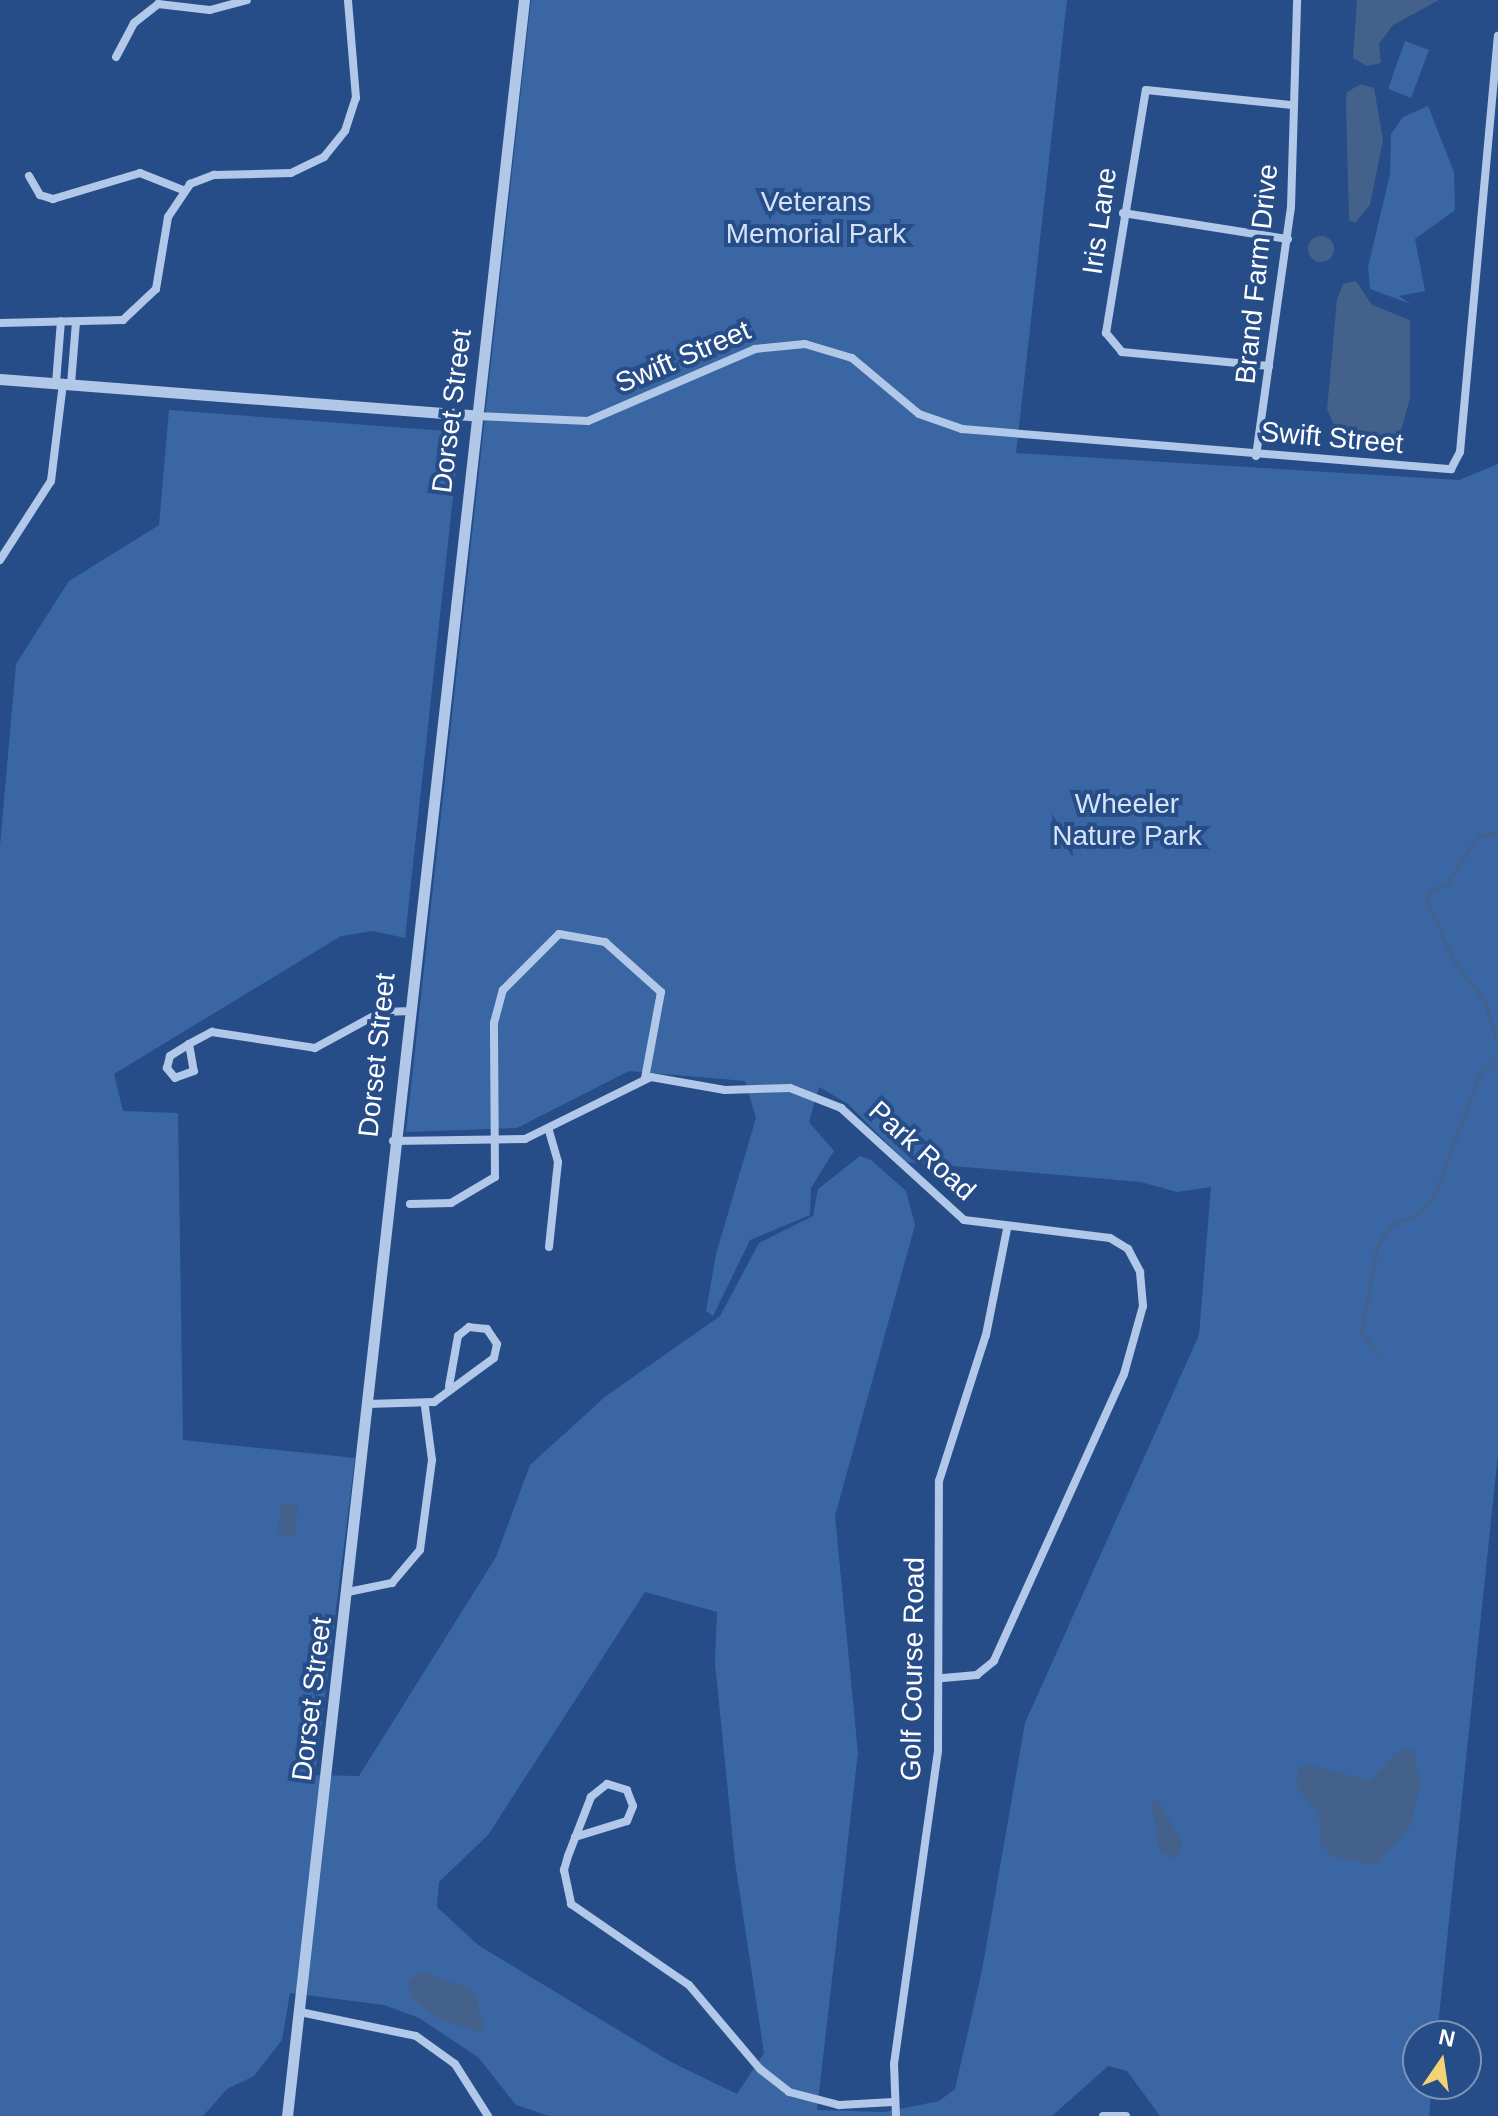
<!DOCTYPE html>
<html>
<head>
<meta charset="utf-8">
<style>
  body { margin:0 }
  #map { position:relative; width:1498px; height:2116px; overflow:hidden; background:#264d88; font-family:Arial,sans-serif }
  div>[style] { position:absolute }
  [style*='--x'] { left:calc(var(--x)*1px); top:calc(var(--y)*1px); width:calc(var(--w)*1px); rotate:calc(var(--a)*1deg) }
  .green>* { inset:0; background:#3a66a4 }
  .water>* { inset:0; background:#44618b }
  .round { border-radius:50% }
  .stream>* { height:3px; margin:-1.5px; padding:0 1.5px; transform-origin:1.5px; border-radius:1.5px; background:#44618b }
  .minor>* { height:8px; margin:-4px; padding:0 4px; transform-origin:4px; border-radius:4px; background:#b1c8e9 }
  .tertiary>* { height:11px; margin:-5.5px; padding:0 5.5px; transform-origin:5.5px; border-radius:5.5px; background:#b1c8e9 }
  span { translate:-50% -50%; white-space:nowrap; text-align:center; line-height:1.15; -webkit-text-stroke:8px #264d88; paint-order:stroke }
  .park-label { font-size:28px; color:#d5e3f7 }
  .street-label { font-size:28px; color:#fff }
  .north { position:absolute; left:1402px; top:2020px; width:80px; height:80px; box-sizing:border-box; background:#264d88; border:2px solid #7d94b8; border-radius:50%; rotate:13deg; font-size:22px; font-weight:700; line-height:32px; text-align:center; color:#fff }
  .north::after { content:''; display:block; margin:auto; width:28px; height:36px; background:#f2d376; clip-path:polygon(50% 0,100% 100%,50% 72%,0 100%) }
</style>
</head>
<body>
<div id="map">
  <div class="green">
    <div style="clip-path:polygon(evenodd,531px 0,1067px 0,1016px 453px,1459px 480px,1498px 464px,1498px 1454px,1437px 2036px,1418px 2036px,1418px 2084px,1432px 2084px,1429px 2116px,1160px 2116px,1127px 2071px,1108px 2066px,1052px 2116px,549px 2116px,516px 2105px,478px 2057px,419px 2018px,384px 2005px,290px 1993px,282px 2040px,254px 2076px,227px 2089px,203px 2116px,0 2116px,0 846px,16px 664px,69px 581px,159px 525px,169px 410px,460px 432px,405px 938px,373px 931px,341px 936px,114px 1074px,123px 1111px,178px 1113px,183px 1440px,355px 1458px,315px 1775px,359px 1776px,496px 1557px,530px 1465px,606px 1396px,720px 1316px,759px 1243px,813px 1216px,818px 1189px,860px 1156px,871px 1160px,906px 1191px,915px 1225px,835px 1516px,858px 1753px,817px 2110px,885px 2112px,939px 2101px,955px 2089px,982px 1970px,1025px 1723px,1199px 1335px,1211px 1187px,1177px 1192px,1141px 1182px,906px 1162px,848px 1104px,819px 1087px,809px 1122px,834px 1151px,811px 1188px,810px 1215px,750px 1240px,713px 1316px,706px 1311px,716px 1254px,756px 1118px,745px 1081px,629px 1071px,517px 1128px,406px 1132px,531px 0,645px 1592px,717px 1612px,715px 1663px,735px 1862px,764px 2053px,737px 2094px,671px 2062px,478px 1945px,437px 1907px,439px 1882px,488px 1835px,645px 1592px)"></div>
    <div style="clip-path:polygon(1405px 41px,1429px 50px,1411px 98px,1388px 89px)"></div>
    <div style="clip-path:polygon(1428px 106px,1454px 172px,1455px 210px,1415px 239px,1425px 291px,1399px 296px,1411px 304px,1370px 289px,1368px 267px,1390px 174px,1391px 134px,1403px 117px)"></div>
  </div>
  <div class="water">
    <div style="clip-path:polygon(1357px 0,1439px 0,1393px 25px,1379px 44px,1381px 63px,1367px 66px,1353px 58px)"></div>
    <div style="clip-path:polygon(1361px 84px,1374px 88px,1383px 140px,1370px 205px,1355px 223px,1349px 220px,1346px 103px,1347px 92px)"></div>
    <div class="round" style="left:1308px;top:236px;width:26px;height:26px"></div>
    <div style="clip-path:polygon(1356px 281px,1372px 305px,1410px 320px,1410px 398px,1399px 438px,1391px 441px,1338px 435px,1327px 409px,1337px 299px,1343px 284px)"></div>
    <div style="clip-path:polygon(282px 1503px,298px 1505px,295px 1537px,277px 1534px)"></div>
    <div style="clip-path:polygon(1413px 1749px,1421px 1783px,1411px 1825px,1377px 1865px,1333px 1857px,1320px 1843px,1319px 1814px,1296px 1786px,1299px 1768px,1308px 1764px,1370px 1781px,1398px 1751px)"></div>
    <div style="clip-path:polygon(1151px 1800px,1158px 1800px,1183px 1844px,1175px 1859px,1159px 1851px)"></div>
    <div style="clip-path:polygon(419px 1971px,475px 1991px,484px 2033px,439px 2019px,411px 1998px,408px 1982px)"></div>
  </div>
  <div class="stream">
    <div style="--x:1498;--y:832;--w:21;--a:169"></div>
    <div style="--x:1477;--y:836;--w:55;--a:121.7"></div>
    <div style="--x:1448;--y:883;--w:21;--a:157"></div>
    <div style="--x:1429;--y:891;--w:9;--a:103"></div>
    <div style="--x:1427;--y:900;--w:68;--a:66.5"></div>
    <div style="--x:1454;--y:962;--w:48;--a:51.7"></div>
    <div style="--x:1484;--y:1000;--w:46;--a:72.3"></div>
    <div style="--x:1379;--y:1355;--w:29;--a:-128"></div>
    <div style="--x:1361;--y:1332;--w:86;--a:-79.3"></div>
    <div style="--x:1377;--y:1247;--w:26;--a:-58"></div>
    <div style="--x:1391;--y:1225;--w:31;--a:-22"></div>
    <div style="--x:1420;--y:1213;--w:22;--a:-51"></div>
    <div style="--x:1434;--y:1196;--w:131;--a:-69.5"></div>
    <div style="--x:1480;--y:1073;--w:25;--a:-43"></div>
  </div>
  <div class="minor">
    <div style="--x:116;--y:57;--w:38;--a:-62"></div>
    <div style="--x:134;--y:23;--w:31;--a:-38"></div>
    <div style="--x:158;--y:4;--w:52;--a:6.6"></div>
    <div style="--x:210;--y:10;--w:38;--a:-15"></div>
    <div style="--x:29;--y:176;--w:22;--a:60"></div>
    <div style="--x:40;--y:195;--w:14;--a:17"></div>
    <div style="--x:53;--y:199;--w:91;--a:-16.6"></div>
    <div style="--x:140;--y:173;--w:46;--a:21.6"></div>
    <div style="--x:1123;--y:213;--w:167;--a:9"></div>
    <div style="--x:0;--y:323;--w:123;--a:-1.4"></div>
    <div style="--x:123;--y:320;--w:45;--a:-43.2"></div>
    <div style="--x:156;--y:289;--w:73;--a:-80.5"></div>
    <div style="--x:168;--y:217;--w:40;--a:-56"></div>
    <div style="--x:190;--y:184;--w:26;--a:-21"></div>
    <div style="--x:214;--y:175;--w:77;--a:-1.5"></div>
    <div style="--x:291;--y:173;--w:37;--a:-26"></div>
    <div style="--x:324;--y:157;--w:33;--a:-51"></div>
    <div style="--x:345;--y:131;--w:35;--a:-72"></div>
    <div style="--x:356;--y:98;--w:98;--a:-94.7"></div>
    <div style="--x:1269;--y:366;--w:148;--a:-174.6"></div>
    <div style="--x:1122;--y:352;--w:25;--a:-130"></div>
    <div style="--x:1106;--y:333;--w:246;--a:-80.7"></div>
    <div style="--x:1146;--y:90;--w:147;--a:5.9"></div>
    <div style="--x:56;--y:383;--w:62;--a:-85.4"></div>
    <div style="--x:71;--y:384;--w:62;--a:-85.4"></div>
    <div style="--x:476;--y:416;--w:112;--a:2.6"></div>
    <div style="--x:588;--y:421;--w:182;--a:-23.3"></div>
    <div style="--x:755;--y:349;--w:50;--a:-5.7"></div>
    <div style="--x:805;--y:344;--w:49;--a:16.6"></div>
    <div style="--x:852;--y:358;--w:87;--a:39.9"></div>
    <div style="--x:919;--y:414;--w:46;--a:19.2"></div>
    <div style="--x:962;--y:429;--w:491;--a:4.7"></div>
    <div style="--x:1451;--y:469;--w:19;--a:-62"></div>
    <div style="--x:1460;--y:452;--w:418;--a:-84.8"></div>
    <div style="--x:1256;--y:456;--w:251;--a:-82"></div>
    <div style="--x:1291;--y:207;--w:207;--a:-88.3"></div>
    <div style="--x:0;--y:560;--w:94;--a:-57.2"></div>
    <div style="--x:51;--y:481;--w:99;--a:-83"></div>
    <div style="--x:189;--y:1044;--w:27;--a:80"></div>
    <div style="--x:194;--y:1071;--w:20;--a:160"></div>
    <div style="--x:175;--y:1078;--w:13;--a:-129"></div>
    <div style="--x:167;--y:1068;--w:12;--a:-76"></div>
    <div style="--x:170;--y:1056;--w:22;--a:-32"></div>
    <div style="--x:189;--y:1044;--w:26;--a:-28"></div>
    <div style="--x:212;--y:1032;--w:104;--a:8.8"></div>
    <div style="--x:315;--y:1048;--w:75;--a:-28.6"></div>
    <div style="--x:381;--y:1012;--w:24;--a:-2"></div>
    <div style="--x:393;--y:1141;--w:132;--a:-0.9"></div>
    <div style="--x:525;--y:1139;--w:140;--a:-26.2"></div>
    <div style="--x:651;--y:1077;--w:75;--a:10"></div>
    <div style="--x:725;--y:1090;--w:65;--a:-1.8"></div>
    <div style="--x:790;--y:1088;--w:55;--a:21.4"></div>
    <div style="--x:841;--y:1108;--w:166;--a:42.3"></div>
    <div style="--x:964;--y:1220;--w:147;--a:7"></div>
    <div style="--x:1110;--y:1238;--w:21;--a:31"></div>
    <div style="--x:1128;--y:1249;--w:26;--a:62"></div>
    <div style="--x:1140;--y:1272;--w:34;--a:85"></div>
    <div style="--x:1143;--y:1306;--w:71;--a:105.6"></div>
    <div style="--x:1124;--y:1374;--w:315;--a:114.4"></div>
    <div style="--x:994;--y:1661;--w:22;--a:141"></div>
    <div style="--x:977;--y:1675;--w:37;--a:175"></div>
    <div style="--x:410;--y:1204;--w:41;--a:-1.4"></div>
    <div style="--x:451;--y:1203;--w:51;--a:-30.6"></div>
    <div style="--x:495;--y:1177;--w:154;--a:-90.4"></div>
    <div style="--x:494;--y:1023;--w:34;--a:-75"></div>
    <div style="--x:503;--y:990;--w:79;--a:-45"></div>
    <div style="--x:559;--y:934;--w:47;--a:9.9"></div>
    <div style="--x:605;--y:942;--w:75;--a:41.8"></div>
    <div style="--x:661;--y:992;--w:87;--a:100.5"></div>
    <div style="--x:549;--y:1247;--w:85;--a:-84"></div>
    <div style="--x:558;--y:1162;--w:32;--a:-106"></div>
    <div style="--x:368;--y:1404;--w:66;--a:-1.7"></div>
    <div style="--x:434;--y:1402;--w:74;--a:-36.3"></div>
    <div style="--x:494;--y:1358;--w:14;--a:-78"></div>
    <div style="--x:497;--y:1344;--w:18;--a:-124"></div>
    <div style="--x:487;--y:1329;--w:18;--a:-174"></div>
    <div style="--x:469;--y:1327;--w:14;--a:141"></div>
    <div style="--x:458;--y:1336;--w:51;--a:100.2"></div>
    <div style="--x:348;--y:1592;--w:45;--a:-11.6"></div>
    <div style="--x:392;--y:1583;--w:43;--a:-49.7"></div>
    <div style="--x:420;--y:1550;--w:91;--a:-82.4"></div>
    <div style="--x:432;--y:1460;--w:53;--a:-97.5"></div>
    <div style="--x:575;--y:1837;--w:54;--a:-17.1"></div>
    <div style="--x:627;--y:1821;--w:16;--a:-68"></div>
    <div style="--x:633;--y:1806;--w:17;--a:-111"></div>
    <div style="--x:627;--y:1790;--w:21;--a:-163"></div>
    <div style="--x:607;--y:1784;--w:21;--a:141"></div>
    <div style="--x:591;--y:1797;--w:63;--a:111.3"></div>
    <div style="--x:568;--y:1856;--w:15;--a:106"></div>
    <div style="--x:564;--y:1870;--w:35;--a:78"></div>
    <div style="--x:571;--y:1904;--w:143;--a:34.5"></div>
    <div style="--x:689;--y:1985;--w:110;--a:49.8"></div>
    <div style="--x:760;--y:2069;--w:37;--a:38"></div>
    <div style="--x:789;--y:2092;--w:52;--a:14.6"></div>
    <div style="--x:839;--y:2105;--w:54;--a:-3.2"></div>
    <div style="--x:300;--y:2012;--w:118;--a:11.7"></div>
    <div style="--x:416;--y:2036;--w:48;--a:35.7"></div>
    <div style="--x:455;--y:2064;--w:62;--a:57.6"></div>
    <div style="--x:896;--y:2116;--w:52;--a:-92.2"></div>
    <div style="--x:894;--y:2064;--w:317;--a:-82"></div>
    <div style="--x:938;--y:1750;--w:269;--a:-89.8"></div>
    <div style="--x:939;--y:1481;--w:153;--a:-72.2"></div>
    <div style="--x:986;--y:1335;--w:108;--a:-78.8"></div>
    <div style="--x:1103;--y:2116;--w:23;--a:0"></div>
  </div>
  <div class="tertiary">
    <div style="--x:0;--y:379;--w:477;--a:4.4"></div>
    <div style="--x:287;--y:2116;--w:2129;--a:-83.61"></div>
  </div>
  <div class="park-label">
    <span style="left:816px;top:218px">Veterans<br>Memorial Park</span>
    <span style="left:1127px;top:820px">Wheeler<br>Nature Park</span>
  </div>
  <div class="street-label">
    <span style="left:1100px;top:221px;rotate:-82deg">Iris Lane</span>
    <span style="left:1257px;top:274px;rotate:-84deg">Brand Farm Drive</span>
    <span style="left:683px;top:357px;rotate:-23deg">Swift Street</span>
    <span style="left:452px;top:411px;rotate:-83deg">Dorset Street</span>
    <span style="left:1332px;top:438px;rotate:5deg">Swift Street</span>
    <span style="left:377px;top:1055px;rotate:-84deg">Dorset Street</span>
    <span style="left:922px;top:1151px;rotate:42deg">Park Road</span>
    <span style="left:913px;top:1669px;rotate:-89deg">Golf Course Road</span>
    <span style="left:312px;top:1699px;rotate:-83deg">Dorset Street</span>
  </div>
  <div class="north">N</div>
</div>
</body>
</html>
